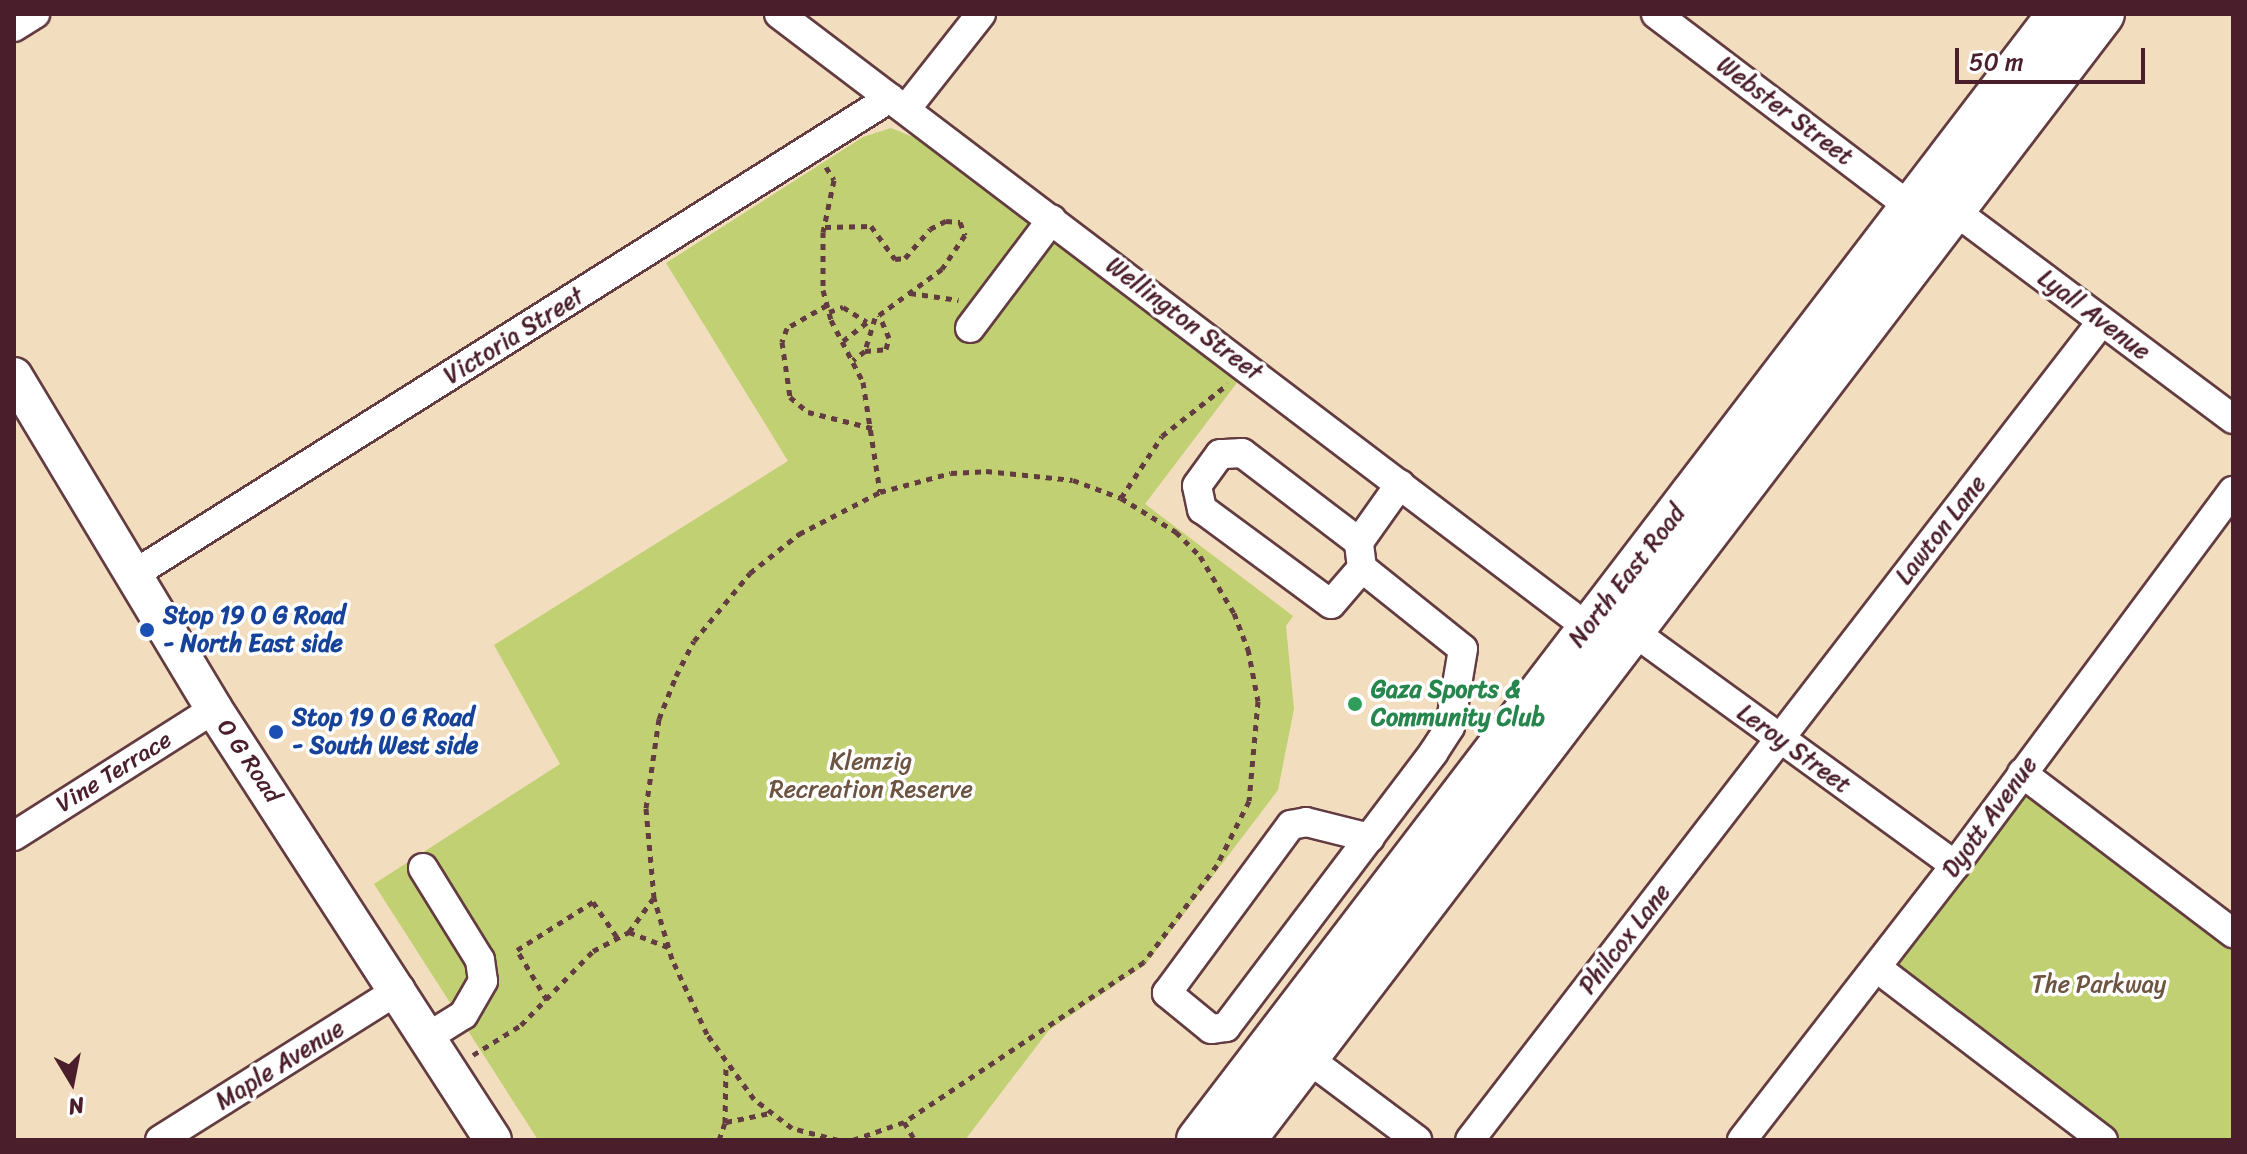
<!DOCTYPE html>
<html>
<head>
<meta charset="utf-8">
<style>
  body { margin:0 }
  #map { position:relative; width:2247px; height:1154px; overflow:hidden; background:#f3ddbf; font-family:Sriracha,sans-serif }
  div>[style] { position:absolute }
  [style*='--x'] { left:calc(var(--x)*1px); top:calc(var(--y)*1px); width:calc(var(--w)*1px); rotate:calc(var(--a)*1deg) }
  .green>* { inset:0; background:#c0d072 }
  .path>* { height:5px; margin-top:-2.5px; transform-origin:0; background:repeating-linear-gradient(90deg,#633c41 0 6px,transparent 0 12px) }
  .roads { filter:drop-shadow(2px 0 #633c41) drop-shadow(-2px 0 #633c41) drop-shadow(0 2px #633c41) drop-shadow(0 -2px #633c41) }
  .minor>* { height:28px; margin:-14px; padding:0 14px; transform-origin:14px; border-radius:14px; background:#fff }
  .major>* { height:36px; margin:-18px; padding:0 18px; transform-origin:18px; border-radius:18px; background:#fff }
  .highway>* { height:42px; margin:-21px; padding:0 21px; transform-origin:21px; border-radius:21px; background:#fff }
  .dots>* { width:22px; height:22px; translate:-50% -50%; box-sizing:border-box; border:4px solid #fff; border-radius:50% }
  span { translate:-50% -50%; white-space:nowrap; text-align:center; line-height:1.15; -webkit-text-stroke:7px #fff; paint-order:stroke }
  .street-label { font-size:24px; color:#4a1f2b }
  .transit-label { font-size:24px; color:#164399; font-weight:700 }
  .left { translate:0 -50%; text-align:left }
  .leisure-label { font-size:24px; color:#27864d; font-weight:700 }
  .park-label { font-size:24px; color:#6d5440 }
  .frame { position:absolute; inset:0; border:16px solid #4a1f2b; pointer-events:none }
  .north { position:absolute; left:32px; top:1042px; width:80px; height:80px; -webkit-text-stroke:6px #fff; paint-order:stroke; rotate:170deg; font-size:22px; font-weight:700; line-height:32px; text-align:center; color:#4a1f2b }
  .north::after { content:''; display:block; margin:auto; width:28px; height:36px; background:#4a1f2b; clip-path:polygon(50% 0,100% 100%,50% 72%,0 100%) }
  .scale { position:absolute; left:1955px; top:48px; width:190px; height:36px; box-sizing:border-box; border:4px solid #4a1f2b; border-top:0; padding-left:10px; font-size:24px; line-height:28px; white-space:nowrap; color:#4a1f2b; -webkit-text-stroke:6px #fff; paint-order:stroke }
</style>
</head>
<body>
<div id="map">
  <div class="green">
    <div style="clip-path:polygon(891px 128px,923px 141px,1239px 380px,1145px 504px,1293px 616px,1286px 626px,1294px 709px,1278px 790px,1145px 965px,1049px 1030px,965px 1140px,538px 1140px,374px 884px,560px 764px,494px 645px,788px 461px,666px 263px,863px 137px)"></div>
    <div style="clip-path:polygon(2024px 775px,2233px 934px,2233px 1140px,2103px 1140px,1877px 968px)"></div>
  </div>
  <div class="path">
    <div style="--x:826;--y:167;--w:15;--a:58"></div>
    <div style="--x:834;--y:180;--w:53;--a:101.9"></div>
    <div style="--x:823;--y:232;--w:58;--a:90"></div>
    <div style="--x:823;--y:290;--w:31;--a:75"></div>
    <div style="--x:831;--y:320;--w:70;--a:62.7"></div>
    <div style="--x:863;--y:382;--w:111;--a:81.2"></div>
    <div style="--x:825;--y:227;--w:46;--a:-1.2"></div>
    <div style="--x:871;--y:226;--w:41;--a:54"></div>
    <div style="--x:895;--y:259;--w:10;--a:-6"></div>
    <div style="--x:905;--y:258;--w:38;--a:-49"></div>
    <div style="--x:930;--y:229;--w:18;--a:-27"></div>
    <div style="--x:946;--y:221;--w:14;--a:4"></div>
    <div style="--x:960;--y:222;--w:14;--a:69"></div>
    <div style="--x:965;--y:235;--w:41;--a:124.1"></div>
    <div style="--x:942;--y:269;--w:83;--a:143.8"></div>
    <div style="--x:875;--y:318;--w:34;--a:107"></div>
    <div style="--x:865;--y:351;--w:15;--a:143"></div>
    <div style="--x:910;--y:293;--w:49;--a:8.3"></div>
    <div style="--x:827;--y:305;--w:46;--a:150.1"></div>
    <div style="--x:787;--y:328;--w:15;--a:110"></div>
    <div style="--x:782;--y:342;--w:56;--a:81.7"></div>
    <div style="--x:790;--y:397;--w:23;--a:40"></div>
    <div style="--x:808;--y:412;--w:66;--a:14"></div>
    <div style="--x:829;--y:312;--w:15;--a:-20"></div>
    <div style="--x:843;--y:307;--w:28;--a:32"></div>
    <div style="--x:843;--y:341;--w:31;--a:-38"></div>
    <div style="--x:865;--y:351;--w:21;--a:-5"></div>
    <div style="--x:886;--y:349;--w:11;--a:-75"></div>
    <div style="--x:889;--y:338;--w:25;--a:-113"></div>
    <div style="--x:1121;--y:498;--w:74;--a:-56.5"></div>
    <div style="--x:1162;--y:436;--w:84;--a:-38.2"></div>
    <div style="--x:629;--y:932;--w:42;--a:21"></div>
    <div style="--x:547;--y:1000;--w:58;--a:-121"></div>
    <div style="--x:517;--y:950;--w:90;--a:-32.3"></div>
    <div style="--x:593;--y:902;--w:42;--a:55.6"></div>
    <div style="--x:473;--y:1055;--w:57;--a:-32"></div>
    <div style="--x:521;--y:1025;--w:103;--a:-45.8"></div>
    <div style="--x:593;--y:951;--w:41;--a:-27.8"></div>
    <div style="--x:629;--y:932;--w:41;--a:-54"></div>
    <div style="--x:726;--y:1122;--w:45;--a:-11.6"></div>
    <div style="--x:904;--y:1122;--w:21;--a:59"></div>
    <div style="--x:719;--y:1140;--w:18;--a:-71"></div>
    <div style="--x:725;--y:1123;--w:57;--a:-89"></div>
    <div style="--x:838;--y:1140;--w:48;--a:-165.4"></div>
    <div style="--x:792;--y:1128;--w:48;--a:-142.7"></div>
    <div style="--x:754;--y:1099;--w:80;--a:-125.9"></div>
    <div style="--x:707;--y:1034;--w:83;--a:-115"></div>
    <div style="--x:672;--y:959;--w:64;--a:-106.4"></div>
    <div style="--x:654;--y:898;--w:90;--a:-95.1"></div>
    <div style="--x:646;--y:808;--w:90;--a:-81.7"></div>
    <div style="--x:659;--y:719;--w:46;--a:-68.4"></div>
    <div style="--x:676;--y:676;--w:39;--a:-63"></div>
    <div style="--x:694;--y:641;--w:88;--a:-50.5"></div>
    <div style="--x:750;--y:573;--w:63;--a:-38.5"></div>
    <div style="--x:799;--y:534;--w:91;--a:-27.4"></div>
    <div style="--x:880;--y:492;--w:73;--a:-15"></div>
    <div style="--x:951;--y:473;--w:35;--a:-3"></div>
    <div style="--x:986;--y:471;--w:87;--a:5.9"></div>
    <div style="--x:1073;--y:480;--w:51;--a:20.6"></div>
    <div style="--x:1121;--y:498;--w:65;--a:31.7"></div>
    <div style="--x:1176;--y:532;--w:34;--a:45"></div>
    <div style="--x:1200;--y:556;--w:66;--a:59.2"></div>
    <div style="--x:1234;--y:613;--w:39;--a:69"></div>
    <div style="--x:1248;--y:649;--w:53;--a:79.1"></div>
    <div style="--x:1258;--y:701;--w:100;--a:95.1"></div>
    <div style="--x:1249;--y:801;--w:72;--a:116.6"></div>
    <div style="--x:1217;--y:865;--w:121;--a:127"></div>
    <div style="--x:1144;--y:962;--w:288;--a:146.3"></div>
    <div style="--x:904;--y:1122;--w:54;--a:160.6"></div>
  </div>
  <div class="roads">
    <div class="minor">
      <div style="--x:779;--y:14;--w:1014;--a:37.19"></div>
      <div style="--x:1656;--y:14;--w:323;--a:37.2"></div>
      <div style="--x:14;--y:27;--w:25;--a:-32"></div>
      <div style="--x:906;--y:109;--w:121;--a:-51.7"></div>
      <div style="--x:1955;--y:211;--w:347;--a:36.8"></div>
      <div style="--x:970;--y:328;--w:136;--a:-53"></div>
      <div style="--x:1359;--y:542;--w:147;--a:-142.7"></div>
      <div style="--x:1242;--y:453;--w:22;--a:177"></div>
      <div style="--x:1220;--y:454;--w:39;--a:126"></div>
      <div style="--x:1197;--y:486;--w:24;--a:78"></div>
      <div style="--x:1202;--y:509;--w:160;--a:36.4"></div>
      <div style="--x:1331;--y:604;--w:48;--a:-49.3"></div>
      <div style="--x:1362;--y:568;--w:26;--a:-97"></div>
      <div style="--x:1359;--y:542;--w:71;--a:-54.7"></div>
      <div style="--x:1362;--y:568;--w:129;--a:38.7"></div>
      <div style="--x:1463;--y:649;--w:79;--a:99.5"></div>
      <div style="--x:1450;--y:727;--w:30;--a:123"></div>
      <div style="--x:1434;--y:752;--w:345;--a:127.1"></div>
      <div style="--x:1226;--y:1027;--w:15;--a:172"></div>
      <div style="--x:1211;--y:1029;--w:57;--a:-140.7"></div>
      <div style="--x:1167;--y:993;--w:209;--a:-53.6"></div>
      <div style="--x:1291;--y:825;--w:15;--a:-11"></div>
      <div style="--x:1306;--y:822;--w:66;--a:14"></div>
      <div style="--x:136;--y:573;--w:891;--a:-32.21"></div>
      <div style="--x:1634;--y:632;--w:397;--a:36"></div>
      <div style="--x:2022;--y:773;--w:265;--a:37.2"></div>
      <div style="--x:14;--y:836;--w:237;--a:-32.4"></div>
      <div style="--x:423;--y:868;--w:108;--a:58.2"></div>
      <div style="--x:480;--y:960;--w:21;--a:82"></div>
      <div style="--x:483;--y:981;--w:39;--a:120"></div>
      <div style="--x:463;--y:1015;--w:40;--a:148"></div>
      <div style="--x:1877;--y:968;--w:284;--a:37.3"></div>
      <div style="--x:1306;--y:1057;--w:139;--a:36.8"></div>
      <div style="--x:160;--y:1140;--w:284;--a:-32.2"></div>
      <div style="--x:1470;--y:1140;--w:1034;--a:-52.34"></div>
      <div style="--x:1742;--y:1140;--w:348;--a:-52.2"></div>
      <div style="--x:1955;--y:865;--w:466;--a:-53.4"></div>
    </div>
    <div class="major">
      <div style="--x:14;--y:376;--w:388;--a:59"></div>
      <div style="--x:214;--y:709;--w:513;--a:57.08"></div>
    </div>
    <div class="highway">
      <div style="--x:1198;--y:1140;--w:1417;--a:-52.6"></div>
      <div style="--x:1244;--y:1140;--w:1416;--a:-52.66"></div>
    </div>
  </div>
  <div class="dots">
    <div style="left:147px;top:630px;background:#1a4fb4"></div>
    <div style="left:1355px;top:704px;background:#2e9e5b"></div>
    <div style="left:276px;top:732px;background:#1a4fb4"></div>
  </div>
  <div class="street-label">
    <span style="left:1785px;top:111px;rotate:37deg">Webster Street</span>
    <span style="left:2094px;top:315px;rotate:37deg">Lyall Avenue</span>
    <span style="left:1184px;top:319px;rotate:37deg">Wellington Street</span>
    <span style="left:514px;top:336px;rotate:-32deg">Victoria Street</span>
    <span style="left:1941px;top:530px;rotate:-52deg">Lawton Lane</span>
    <span style="left:1627px;top:576px;rotate:-52deg">North East Road</span>
    <span style="left:1794px;top:749px;rotate:36deg">Leroy Street</span>
    <span style="left:249px;top:761px;rotate:56deg">O G Road</span>
    <span style="left:114px;top:772px;rotate:-32deg">Vine Terrace</span>
    <span style="left:1990px;top:817px;rotate:-54deg">Dyott Avenue</span>
    <span style="left:1625px;top:939px;rotate:-52deg">Philcox Lane</span>
    <span style="left:280px;top:1065px;rotate:-32deg">Maple Avenue</span>
  </div>
  <div class="transit-label">
    <span class="left" style="left:163px;top:630px">Stop 19 O G Road<br>- North East side</span>
    <span class="left" style="left:292px;top:732px">Stop 19 O G Road<br>- South West side</span>
  </div>
  <div class="leisure-label">
    <span class="left" style="left:1371px;top:704px">Gaza Sports &amp;<br>Community Club</span>
  </div>
  <div class="park-label">
    <span style="left:871px;top:776px">Klemzig<br>Recreation Reserve</span>
    <span style="left:2099px;top:985px">The Parkway</span>
  </div>
  <div class="frame"></div>
  <div class="north">N</div>
  <div class="scale">50 m</div>
</div>
</body>
</html>
